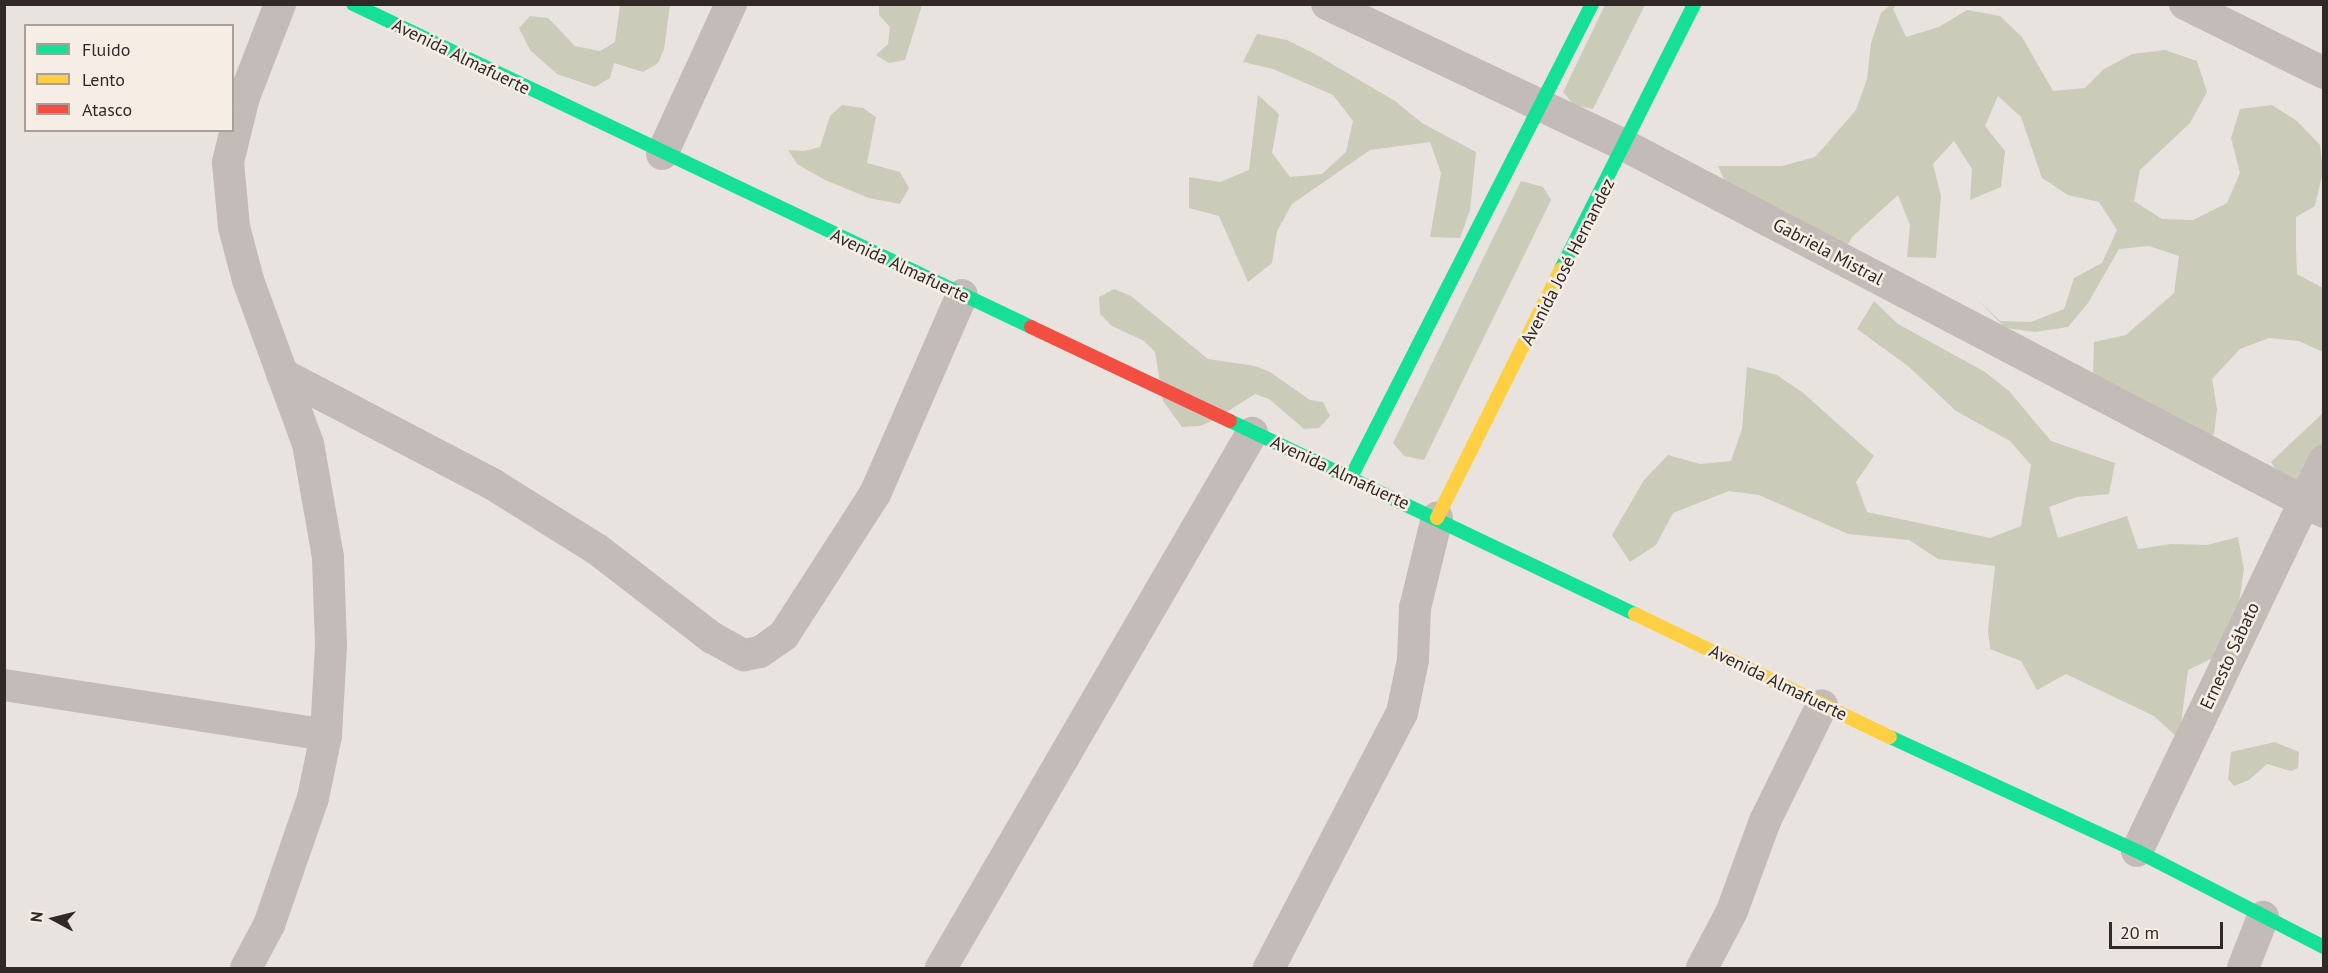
<!DOCTYPE html>
<html>
<head>
<meta charset="utf-8">
<style>
  body { margin:0 }
  #map { position:relative; width:2328px; height:973px; overflow:hidden; background:#e8e3de; font-family:"PT Sans",sans-serif }
  div>[style] { position:absolute }
  [style*='--x'] { left:calc(var(--x)*1px); top:calc(var(--y)*1px); width:calc(var(--w)*1px); rotate:calc(var(--a)*1deg) }
  .green>* { inset:0; background:#caccb9 }
  .street>* { height:32px; margin:-16px; padding:0 16px; transform-origin:16px; border-radius:16px; background:#c2bbb7 }
  .fast>* { height:14px; margin:-7px; padding:0 7px; transform-origin:7px; border-radius:7px; background:#16e098 }
  .slow>* { height:14px; margin:-7px; padding:0 7px; transform-origin:7px; border-radius:7px; background:#ffcf43 }
  .jam>* { height:14px; margin:-7px; padding:0 7px; transform-origin:7px; border-radius:7px; background:#f24e42 }
  span { translate:-50% -50%; white-space:nowrap; text-align:center; line-height:1.15; -webkit-text-stroke:5px #f6ede5; paint-order:stroke }
  .street-label { font-size:18px; color:#312926 }
  .frame { position:absolute; inset:0; border:6px solid #312926; pointer-events:none }
  .legend { position:absolute; left:24px; top:24px; width:210px; height:108px; box-sizing:border-box; background:#f6ede5; border:2px solid #a79f99; margin:0; padding:8px 10px; list-style:none; font-size:18px; color:#312926 }
  .legend li { display:flex; align-items:center; gap:12px; height:30px }
  .legend b { width:30px; border:2px solid #a79f99 }
  .north { position:absolute; left:24px; top:889px; width:60px; height:60px; -webkit-text-stroke:4px #f6ede5; paint-order:stroke; rotate:277deg; font-size:16px; font-weight:700; line-height:24px; text-align:center; color:#312926 }
  .north::after { content:''; display:block; margin:auto; width:21px; height:27px; background:#312926; clip-path:polygon(50% 0,100% 100%,50% 72%,0 100%) }
  .scale { position:absolute; left:2109px; top:922px; width:114px; height:27px; box-sizing:border-box; border:3px solid #312926; border-top:0; padding-left:8px; font-size:18px; line-height:21px; white-space:nowrap; color:#312926; -webkit-text-stroke:4px #f6ede5; paint-order:stroke }
</style>
</head>
<body>
<div id="map">
  <div class="green">
    <div style="clip-path:polygon(620px 5px,670px 5px,664px 49px,658px 63px,643px 72px,614px 63px,610px 78px,595px 87px,557px 74px,530px 50px,519px 28px,530px 16px,548px 18px,575px 46px,600px 51px,615px 42px)"></div>
    <div style="clip-path:polygon(879px 5px,922px 5px,905px 60px,889px 63px,876px 55px,888px 44px,890px 27px,879px 15px)"></div>
    <div style="clip-path:polygon(1605px 5px,1645px 5px,1593px 109px,1574px 105px,1563px 92px)"></div>
    <div style="clip-path:polygon(1890px 5px,1896px 5px,1893px 9px,1906px 37px,1939px 27px,1967px 10px,2000px 16px,2022px 37px,2053px 91px,2085px 88px,2104px 69px,2132px 54px,2165px 50px,2197px 61px,2207px 92px,2190px 123px,2140px 170px,2134px 201px,2162px 219px,2193px 220px,2227px 203px,2240px 173px,2231px 138px,2240px 109px,2272px 105px,2297px 121px,2320px 145px,2323px 171px,2315px 206px,2296px 217px,2296px 247px,2297px 274px,2323px 288px,2323px 352px,2299px 341px,2269px 338px,2240px 349px,2212px 379px,2217px 409px,2214px 434px,2189px 452px,2093px 375px,2094px 342px,2126px 335px,2174px 293px,2179px 256px,2149px 246px,2119px 249px,2088px 303px,2068px 327px,2035px 332px,2005px 328px,1978px 300px,2000px 321px,2031px 322px,2064px 309px,2074px 278px,2102px 263px,2117px 230px,2099px 202px,2068px 195px,2042px 178px,2021px 117px,1998px 96px,1985px 126px,2005px 151px,2001px 187px,1970px 200px,1972px 169px,1954px 141px,1933px 164px,1941px 196px,1936px 258px,1907px 257px,1910px 225px,1898px 195px,1852px 237px,1845px 250px,1731px 195px,1718px 166px,1782px 166px,1815px 157px,1856px 110px,1867px 79px,1871px 43px,1881px 13px)"></div>
    <div style="clip-path:polygon(1257px 34px,1287px 40px,1315px 54px,1395px 101px,1422px 123px,1476px 152px,1470px 210px,1460px 238px,1430px 237px,1441px 173px,1430px 142px,1370px 150px,1292px 204px,1277px 231px,1272px 263px,1248px 282px,1219px 216px,1189px 208px,1189px 177px,1220px 182px,1249px 170px,1258px 95px,1279px 114px,1272px 153px,1290px 177px,1322px 174px,1346px 152px,1353px 121px,1333px 95px,1273px 69px,1243px 62px)"></div>
    <div style="clip-path:polygon(842px 105px,863px 108px,876px 117px,867px 163px,900px 172px,909px 188px,900px 204px,869px 198px,825px 180px,797px 164px,788px 150px,804px 151px,820px 147px,830px 116px)"></div>
    <div style="clip-path:polygon(1521px 181px,1543px 187px,1551px 200px,1424px 460px,1404px 456px,1393px 443px)"></div>
    <div style="clip-path:polygon(1114px 289px,1131px 296px,1208px 359px,1255px 366px,1270px 372px,1310px 400px,1323px 402px,1330px 416px,1319px 428px,1304px 429px,1269px 399px,1255px 394px,1214px 420px,1200px 426px,1182px 427px,1163px 401px,1155px 352px,1144px 341px,1112px 326px,1100px 314px,1099px 297px)"></div>
    <div style="clip-path:polygon(1874px 301px,1898px 324px,1985px 372px,2009px 391px,2051px 441px,2115px 463px,2109px 494px,2077px 497px,2049px 507px,2058px 538px,2127px 516px,2138px 549px,2171px 544px,2207px 545px,2238px 537px,2244px 569px,2235px 630px,2219px 655px,2188px 670px,2179px 739px,2154px 716px,2066px 674px,2037px 690px,2021px 661px,1990px 649px,1988px 631px,1995px 566px,1938px 559px,1909px 540px,1848px 534px,1759px 495px,1729px 491px,1673px 513px,1656px 545px,1630px 562px,1612px 535px,1644px 480px,1668px 455px,1700px 464px,1731px 461px,1742px 429px,1747px 367px,1777px 375px,1802px 392px,1874px 456px,1856px 482px,1867px 512px,1990px 538px,2021px 526px,2031px 465px,2010px 441px,1956px 411px,1908px 366px,1857px 329px)"></div>
    <div style="clip-path:polygon(2323px 413px,2323px 467px,2288px 489px,2271px 462px)"></div>
    <div style="clip-path:polygon(2275px 742px,2299px 752px,2298px 768px,2291px 771px,2267px 764px,2249px 780px,2234px 786px,2228px 779px,2231px 752px)"></div>
  </div>
  <div class="street">
    <div style="--x:1327;--y:4;--w:331;--a:25.4"></div>
    <div style="--x:1626;--y:146;--w:788;--a:27.67"></div>
    <div style="--x:2185;--y:4;--w:155;--a:26.4"></div>
    <div style="--x:662;--y:154;--w:165;--a:-65.3"></div>
    <div style="--x:282;--y:374;--w:239;--a:27.6"></div>
    <div style="--x:494;--y:485;--w:123;--a:32"></div>
    <div style="--x:598;--y:550;--w:143;--a:37.6"></div>
    <div style="--x:711;--y:637;--w:38;--a:29"></div>
    <div style="--x:744;--y:655;--w:16;--a:-11"></div>
    <div style="--x:760;--y:652;--w:29;--a:-35"></div>
    <div style="--x:784;--y:635;--w:168;--a:-57.2"></div>
    <div style="--x:875;--y:494;--w:217;--a:-66.4"></div>
    <div style="--x:4;--y:685;--w:326;--a:8.8"></div>
    <div style="--x:2137;--y:851;--w:433;--a:-64.4"></div>
    <div style="--x:246;--y:968;--w:49;--a:-61.9"></div>
    <div style="--x:269;--y:925;--w:134;--a:-70.9"></div>
    <div style="--x:313;--y:798;--w:64;--a:-78.3"></div>
    <div style="--x:326;--y:735;--w:90;--a:-86.8"></div>
    <div style="--x:331;--y:645;--w:88;--a:-92"></div>
    <div style="--x:328;--y:557;--w:115;--a:-100"></div>
    <div style="--x:308;--y:444;--w:175;--a:-110.1"></div>
    <div style="--x:248;--y:280;--w:55;--a:-104.8"></div>
    <div style="--x:234;--y:227;--w:65;--a:-95.3"></div>
    <div style="--x:228;--y:162;--w:67;--a:-76.2"></div>
    <div style="--x:244;--y:97;--w:100;--a:-68.8"></div>
    <div style="--x:941;--y:968;--w:619;--a:-59.83"></div>
    <div style="--x:1269;--y:968;--w:288;--a:-62.5"></div>
    <div style="--x:1402;--y:713;--w:54;--a:-78.3"></div>
    <div style="--x:1413;--y:660;--w:52;--a:-87.8"></div>
    <div style="--x:1415;--y:608;--w:93;--a:-76.3"></div>
    <div style="--x:1702;--y:968;--w:64;--a:-62.2"></div>
    <div style="--x:1732;--y:911;--w:96;--a:-69.9"></div>
    <div style="--x:1765;--y:821;--w:129;--a:-63.8"></div>
    <div style="--x:2243;--y:968;--w:55;--a:-68.6"></div>
  </div>
  <div class="fast">
    <div style="--x:353;--y:4;--w:751;--a:25.47"></div>
    <div style="--x:1561;--y:269;--w:297;--a:-63.3"></div>
    <div style="--x:1230;--y:421;--w:449;--a:25.5"></div>
    <div style="--x:1350;--y:479;--w:533;--a:-63"></div>
    <div style="--x:1890;--y:737;--w:272;--a:24.8"></div>
    <div style="--x:2137;--y:851;--w:210;--a:27.2"></div>
  </div>
  <div class="slow">
    <div style="--x:1437;--y:518;--w:278;--a:-63.5"></div>
    <div style="--x:1635;--y:614;--w:283;--a:25.8"></div>
  </div>
  <div class="jam">
    <div style="--x:1031;--y:327;--w:220;--a:25.3"></div>
  </div>
  <div class="street-label">
    <span style="left:461px;top:57px;rotate:26deg">Avenida Almafuerte</span>
    <span style="left:1828px;top:252px;rotate:28deg">Gabriela Mistral</span>
    <span style="left:1568px;top:262px;rotate:-63deg">Avenida José Hernandez</span>
    <span style="left:900px;top:266px;rotate:25deg">Avenida Almafuerte</span>
    <span style="left:1340px;top:473px;rotate:25deg">Avenida Almafuerte</span>
    <span style="left:2230px;top:656px;rotate:-65deg">Ernesto Sábato</span>
    <span style="left:1778px;top:683px;rotate:26deg">Avenida Almafuerte</span>
  </div>
  <div class="frame"></div>
  <ul class="legend">
  <li><b style="height:8px;background:#16e098"></b>Fluido</li>
  <li><b style="height:8px;background:#ffcf43"></b>Lento</li>
  <li><b style="height:8px;background:#f24e42"></b>Atasco</li>
  </ul>
  <div class="north">N</div>
  <div class="scale">20 m</div>
</div>
</body>
</html>
